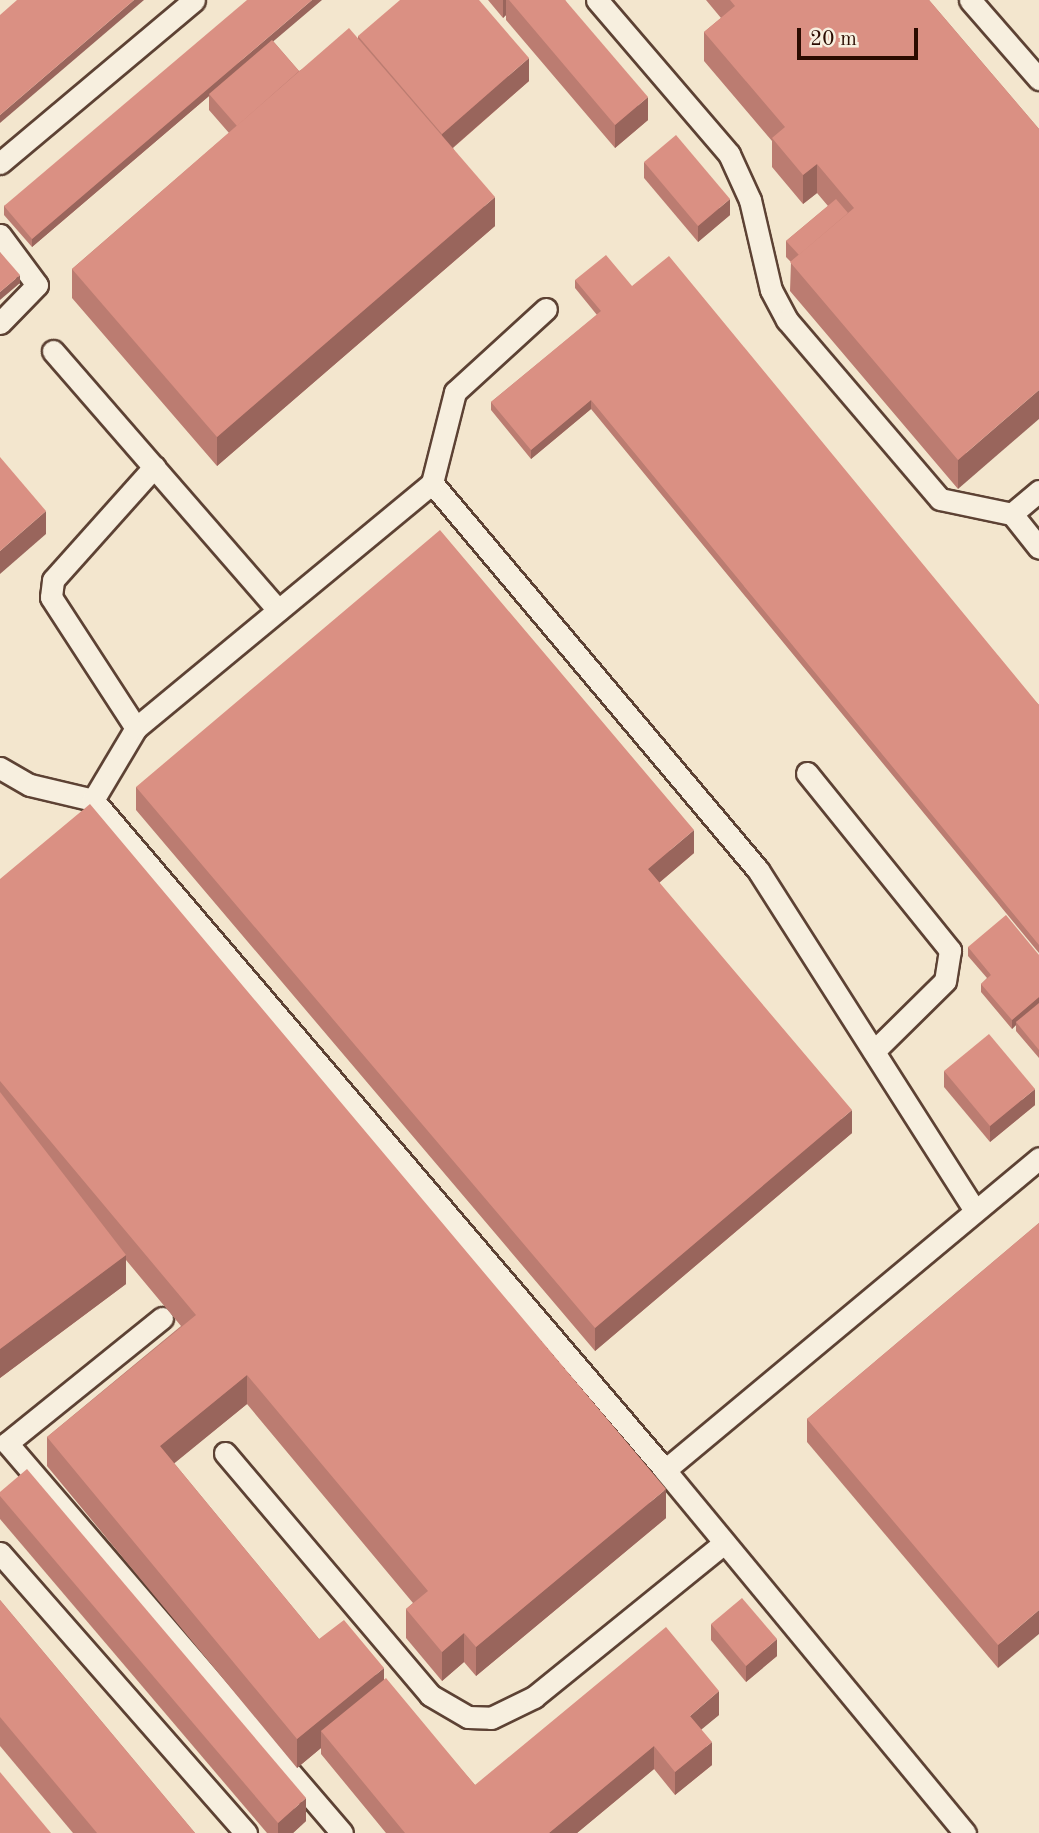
<!DOCTYPE html>
<html>
<head>
<meta charset="utf-8">
<style>
  body { margin:0 }
  #map { position:relative; width:1039px; height:1833px; overflow:hidden; background:#f3e6ce; font-family:"Old Standard TT",serif }
  div>[style] { position:absolute }
  [style*='--x'] { left:calc(var(--x)*1px); top:calc(var(--y)*1px); width:calc(var(--w)*1px); rotate:calc(var(--a)*1deg) }
  .roads { filter:drop-shadow(2px 0 #5d4234) drop-shadow(-2px 0 #5d4234) drop-shadow(0 2px #5d4234) drop-shadow(0 -2px #5d4234) }
  .service>* { height:21px; margin:-10.5px; padding:0 10.5px; transform-origin:10.5px; border-radius:10.5px; background:#f7efdf }
  .wall>* { inset:0; background:#bb7c71 }
  .shaded-wall>* { inset:0; background:#99655c }
  .building>* { inset:0; background:#da9083 }
  span { translate:-50% -50%; white-space:nowrap; text-align:center; line-height:1.15; -webkit-text-stroke:5px #f7efdf; paint-order:stroke }
  .scale { position:absolute; left:797px; top:28px; width:121px; height:32px; box-sizing:border-box; border:4px solid #2b0b00; border-top:0; padding-left:9px; font-size:21px; line-height:24px; white-space:nowrap; color:#2b0b00; -webkit-text-stroke:5px #f7efdf; paint-order:stroke }
</style>
</head>
<body>
<div id="map">
  <div class="roads">
    <div class="service">
      <div style="--x:597;--y:0;--w:203;--a:49.4"></div>
      <div style="--x:729;--y:154;--w:51;--a:65.5"></div>
      <div style="--x:750;--y:200;--w:92;--a:76.9"></div>
      <div style="--x:771;--y:290;--w:34;--a:62"></div>
      <div style="--x:787;--y:320;--w:235;--a:49.5"></div>
      <div style="--x:940;--y:499;--w:74;--a:11.8"></div>
      <div style="--x:970;--y:0;--w:105;--a:48.9"></div>
      <div style="--x:0;--y:163;--w:253;--a:-40"></div>
      <div style="--x:0;--y:235;--w:62;--a:53.5"></div>
      <div style="--x:37;--y:285;--w:53;--a:134.2"></div>
      <div style="--x:53;--y:351;--w:343;--a:49"></div>
      <div style="--x:432;--y:483;--w:506;--a:49.89"></div>
      <div style="--x:758;--y:870;--w:403;--a:57.5"></div>
      <div style="--x:1039;--y:491;--w:35;--a:140"></div>
      <div style="--x:1012;--y:514;--w:43;--a:51.5"></div>
      <div style="--x:136;--y:728;--w:156;--a:-123"></div>
      <div style="--x:51;--y:597;--w:17;--a:-83"></div>
      <div style="--x:53;--y:580;--w:152;--a:-48.2"></div>
      <div style="--x:0;--y:768;--w:34;--a:30"></div>
      <div style="--x:30;--y:785;--w:65;--a:13.4"></div>
      <div style="--x:93;--y:800;--w:881;--a:49.51"></div>
      <div style="--x:807;--y:773;--w:228;--a:51.1"></div>
      <div style="--x:950;--y:950;--w:31;--a:99"></div>
      <div style="--x:945;--y:981;--w:100;--a:135.4"></div>
      <div style="--x:93;--y:800;--w:84;--a:-59.2"></div>
      <div style="--x:136;--y:728;--w:384;--a:-39.6"></div>
      <div style="--x:432;--y:483;--w:94;--a:-75.8"></div>
      <div style="--x:455;--y:392;--w:123;--a:-42.4"></div>
      <div style="--x:162;--y:1318;--w:199;--a:141.1"></div>
      <div style="--x:7;--y:1443;--w:514;--a:49.34"></div>
      <div style="--x:225;--y:1453;--w:317;--a:49.7"></div>
      <div style="--x:430;--y:1695;--w:44;--a:30.1"></div>
      <div style="--x:468;--y:1717;--w:23;--a:2"></div>
      <div style="--x:491;--y:1718;--w:48;--a:-26"></div>
      <div style="--x:534;--y:1697;--w:245;--a:-39"></div>
      <div style="--x:0;--y:1553;--w:373;--a:48.7"></div>
      <div style="--x:965;--y:1833;--w:471;--a:-129.6"></div>
      <div style="--x:665;--y:1470;--w:487;--a:-39.8"></div>
    </div>
  </div>
  <div class="wall">
    <div style="clip-path:polygon(488px 0,565px 0,648px 120px,615px 148px,506px 20px,506px 15px,503px 18px)"></div>
    <div style="clip-path:polygon(706px 0,929px 0,1039px 129px,958px 489px,790px 291px,791px 262px,786px 257px,786px 241px,828px 206px,817px 193px,803px 204px,772px 167px,772px 141px,704px 61px,704px 32px,721px 18px)"></div>
    <div style="clip-path:polygon(358px 36px,529px 81px,453px 148px,495px 226px,217px 466px,72px 298px,72px 269px,229px 133px,209px 110px,209px 96px,32px 247px,4px 215px,4px 206px,273px 41px,299px 71px,358px 39px)"></div>
    <div style="clip-path:polygon(644px 162px,730px 215px,698px 242px,644px 178px)"></div>
    <div style="clip-path:polygon(575px 280px,632px 286px,1039px 705px,1039px 953px,591px 409px,531px 459px,491px 410px,491px 402px,597px 315px,575px 288px)"></div>
    <div style="clip-path:polygon(136px 787px,694px 853px,659px 883px,852px 1133px,595px 1351px,136px 810px)"></div>
    <div style="clip-path:polygon(0 879px,666px 1518px,476px 1676px,464px 1662px,442px 1681px,406px 1638px,406px 1609px,413px 1603px,247px 1404px,174px 1463px,319px 1639px,384px 1680px,475px 1785px,719px 1715px,701px 1729px,712px 1765px,675px 1795px,654px 1769px,577px 1833px,386px 1833px,321px 1754px,321px 1748px,297px 1768px,47px 1466px,47px 1437px,181px 1326px,126px 1260px,126px 1284px,0 1378px)"></div>
    <div style="clip-path:polygon(968px 947px,1039px 955px,1039px 1058px,1016px 1031px,1016px 1025px,1012px 1029px,981px 992px,981px 984px,987px 978px,968px 956px)"></div>
    <div style="clip-path:polygon(944px 1071px,1035px 1105px,990px 1142px,944px 1087px)"></div>
    <div style="clip-path:polygon(1039px 1223px,998px 1668px,807px 1442px,807px 1419px)"></div>
    <div style="clip-path:polygon(0 1492px,306px 1821px,293px 1833px,267px 1833px,0 1519px)"></div>
    <div style="clip-path:polygon(0 1600px,195px 1833px,73px 1833px,0 1746px)"></div>
    <div style="clip-path:polygon(711px 1624px,777px 1656px,746px 1682px,711px 1640px)"></div>
  </div>
  <div class="shaded-wall">
    <div style="clip-path:polygon(134px 0,144px 0,0 123px,0 115px)"></div>
    <div style="clip-path:polygon(312px 0,322px 0,210px 95px,209px 94px,209px 96px,32px 247px,32px 239px)"></div>
    <div style="clip-path:polygon(503px 0,506px 0,506px 15px,503px 18px)"></div>
    <div style="clip-path:polygon(529px 58px,529px 81px,442px 157px,442px 134px)"></div>
    <div style="clip-path:polygon(648px 97px,648px 120px,615px 148px,615px 125px)"></div>
    <div style="clip-path:polygon(817px 164px,817px 193px,803px 204px,803px 175px)"></div>
    <div style="clip-path:polygon(495px 197px,495px 226px,217px 466px,217px 437px)"></div>
    <div style="clip-path:polygon(730px 199px,730px 215px,698px 242px,698px 226px)"></div>
    <div style="clip-path:polygon(20px 275px,20px 283px,0 300px,0 292px)"></div>
    <div style="clip-path:polygon(1039px 390px,1039px 419px,958px 489px,958px 460px)"></div>
    <div style="clip-path:polygon(591px 400px,591px 409px,531px 459px,531px 450px)"></div>
    <div style="clip-path:polygon(46px 511px,46px 534px,0 574px,0 551px)"></div>
    <div style="clip-path:polygon(694px 830px,694px 853px,648px 892px,648px 869px)"></div>
    <div style="clip-path:polygon(1039px 997px,1039px 1006px,1016px 1022px,1016px 1025px,1012px 1029px,1012px 1020px)"></div>
    <div style="clip-path:polygon(1035px 1089px,1035px 1105px,990px 1142px,990px 1126px)"></div>
    <div style="clip-path:polygon(852px 1110px,852px 1133px,595px 1351px,595px 1328px)"></div>
    <div style="clip-path:polygon(126px 1255px,126px 1284px,0 1378px,0 1349px)"></div>
    <div style="clip-path:polygon(247px 1375px,247px 1404px,160px 1475px,160px 1446px)"></div>
    <div style="clip-path:polygon(666px 1489px,666px 1518px,476px 1676px,476px 1647px)"></div>
    <div style="clip-path:polygon(1039px 1610px,1039px 1634px,998px 1668px,998px 1645px)"></div>
    <div style="clip-path:polygon(464px 1633px,464px 1662px,442px 1681px,442px 1652px)"></div>
    <div style="clip-path:polygon(777px 1639px,777px 1656px,746px 1682px,746px 1666px)"></div>
    <div style="clip-path:polygon(384px 1668px,384px 1697px,321px 1731px,321px 1748px,297px 1768px,297px 1739px)"></div>
    <div style="clip-path:polygon(719px 1691px,719px 1715px,690px 1739px,690px 1716px)"></div>
    <div style="clip-path:polygon(712px 1742px,712px 1765px,675px 1795px,675px 1772px)"></div>
    <div style="clip-path:polygon(654px 1746px,654px 1769px,577px 1833px,549px 1833px)"></div>
    <div style="clip-path:polygon(306px 1798px,306px 1821px,293px 1833px,278px 1833px,278px 1823px)"></div>
  </div>
  <div class="building">
    <div style="clip-path:polygon(17px 0,134px 0,0 115px,0 15px)"></div>
    <div style="clip-path:polygon(247px 0,312px 0,32px 239px,4px 206px)"></div>
    <div style="clip-path:polygon(400px 0,479px 0,529px 58px,442px 134px,358px 36px)"></div>
    <div style="clip-path:polygon(509px 0,565px 0,648px 97px,615px 125px)"></div>
    <div style="clip-path:polygon(730px 0,929px 0,1039px 129px,1039px 390px,958px 460px,790px 262px,854px 208px,817px 164px,803px 175px,772px 138px,785px 127px,704px 32px,735px 6px)"></div>
    <div style="clip-path:polygon(349px 28px,495px 197px,217px 437px,72px 269px)"></div>
    <div style="clip-path:polygon(272px 40px,299px 71px,237px 126px,209px 94px)"></div>
    <div style="clip-path:polygon(676px 135px,730px 199px,698px 226px,644px 162px)"></div>
    <div style="clip-path:polygon(836px 199px,848px 213px,799px 255px,786px 241px)"></div>
    <div style="clip-path:polygon(0 252px,20px 275px,0 292px)"></div>
    <div style="clip-path:polygon(606px 255px,632px 286px,669px 256px,1039px 705px,1039px 945px,591px 400px,531px 450px,491px 402px,601px 311px,575px 280px)"></div>
    <div style="clip-path:polygon(0 457px,46px 511px,0 551px)"></div>
    <div style="clip-path:polygon(440px 530px,694px 830px,648px 869px,852px 1110px,595px 1328px,136px 787px)"></div>
    <div style="clip-path:polygon(90px 804px,666px 1489px,476px 1647px,464px 1633px,442px 1652px,406px 1609px,428px 1591px,247px 1375px,160px 1446px,319px 1639px,344px 1620px,384px 1668px,297px 1739px,47px 1437px,196px 1315px,0 1081px,0 879px)"></div>
    <div style="clip-path:polygon(1006px 915px,1039px 955px,1039px 997px,1012px 1020px,981px 984px,991px 975px,968px 947px)"></div>
    <div style="clip-path:polygon(1039px 1003px,1039px 1050px,1016px 1022px)"></div>
    <div style="clip-path:polygon(989px 1034px,1035px 1089px,990px 1126px,944px 1071px)"></div>
    <div style="clip-path:polygon(0 1092px,126px 1255px,0 1349px)"></div>
    <div style="clip-path:polygon(1039px 1223px,1039px 1610px,998px 1645px,807px 1419px)"></div>
    <div style="clip-path:polygon(27px 1469px,306px 1798px,278px 1823px,0 1496px,0 1492px)"></div>
    <div style="clip-path:polygon(742px 1598px,777px 1639px,746px 1666px,711px 1624px)"></div>
    <div style="clip-path:polygon(0 1600px,195px 1833px,97px 1833px,0 1717px)"></div>
    <div style="clip-path:polygon(666px 1627px,719px 1691px,690px 1716px,712px 1742px,675px 1772px,654px 1746px,549px 1833px,405px 1833px,321px 1731px,386px 1678px,475px 1785px)"></div>
    <div style="clip-path:polygon(0 1772px,51px 1833px,0 1833px)"></div>
  </div>
  <div class="scale">20 m</div>
</div>
</body>
</html>
